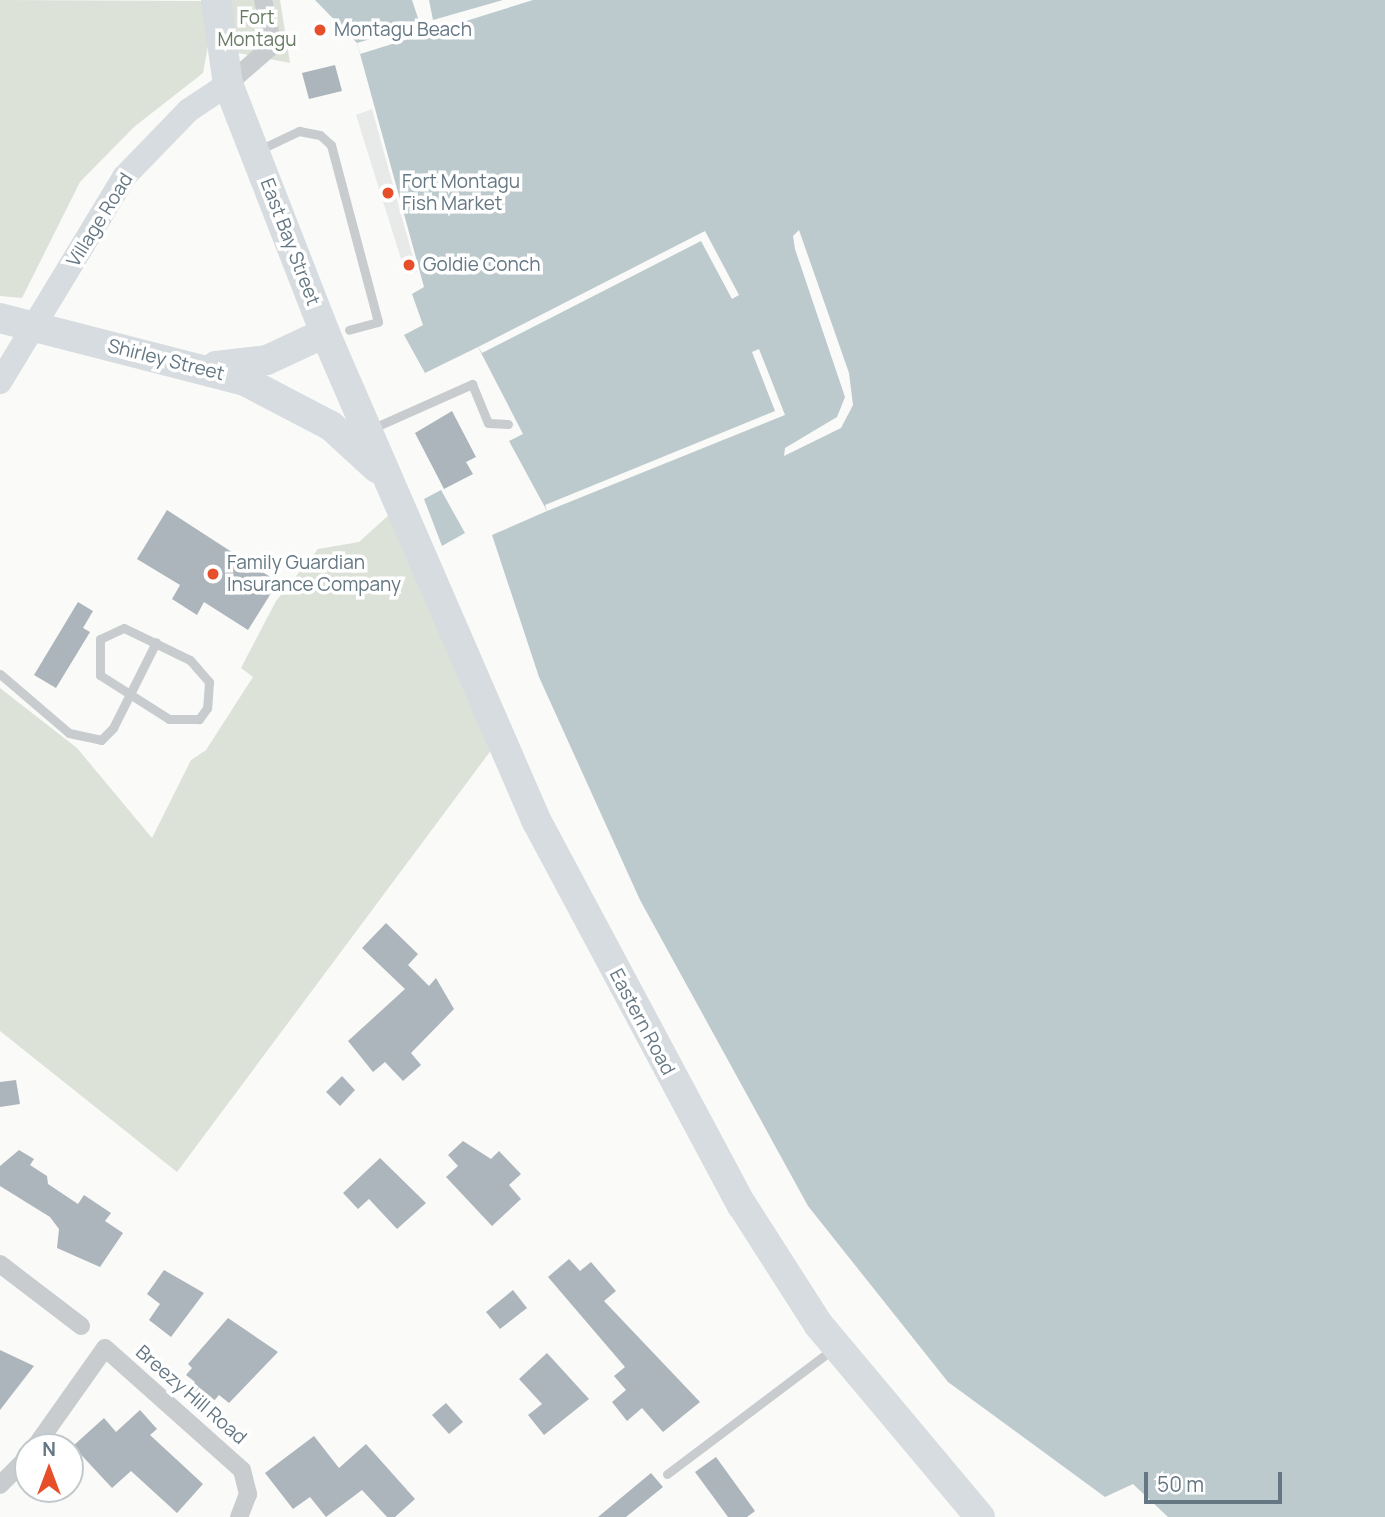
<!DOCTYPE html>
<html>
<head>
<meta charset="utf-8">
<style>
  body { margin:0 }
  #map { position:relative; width:1385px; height:1517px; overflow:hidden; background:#fafaf8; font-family:Manrope,sans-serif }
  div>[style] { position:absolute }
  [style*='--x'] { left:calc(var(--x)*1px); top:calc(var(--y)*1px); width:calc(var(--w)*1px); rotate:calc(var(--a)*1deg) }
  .built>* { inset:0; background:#e8e9e9 }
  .green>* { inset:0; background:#dce2d8 }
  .water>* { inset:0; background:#bdcacd }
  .pier>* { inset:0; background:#fafaf8 }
  .building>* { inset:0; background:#acb5bb }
  .service>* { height:9px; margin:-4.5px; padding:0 4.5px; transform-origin:4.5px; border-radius:4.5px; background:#c8cccf }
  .minor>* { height:18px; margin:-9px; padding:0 9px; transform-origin:9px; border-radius:9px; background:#c8cccf }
  .secondary>* { height:24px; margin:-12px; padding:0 12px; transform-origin:12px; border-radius:12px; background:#d6dcdf }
  .trunk>* { height:30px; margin:-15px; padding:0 15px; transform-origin:15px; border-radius:15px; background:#d6dcdf }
  .dots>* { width:19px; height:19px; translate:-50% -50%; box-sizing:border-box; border:4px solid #fff; border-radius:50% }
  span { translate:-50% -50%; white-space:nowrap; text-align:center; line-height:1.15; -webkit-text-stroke:7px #fff; paint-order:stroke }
  .park-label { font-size:19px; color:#687a63 }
  .poi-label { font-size:19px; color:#647783 }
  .left { translate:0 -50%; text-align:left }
  .street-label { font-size:19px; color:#647783 }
  .north { position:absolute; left:14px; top:1433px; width:70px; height:70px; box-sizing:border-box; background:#fff; border:2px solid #c1c9cd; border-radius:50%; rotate:0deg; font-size:19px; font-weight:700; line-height:28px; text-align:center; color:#647783 }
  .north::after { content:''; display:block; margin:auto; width:24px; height:32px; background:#e74f2a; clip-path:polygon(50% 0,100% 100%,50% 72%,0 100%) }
  .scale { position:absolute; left:1144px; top:1472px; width:138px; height:32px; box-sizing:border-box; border:4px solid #647783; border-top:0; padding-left:9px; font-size:21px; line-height:24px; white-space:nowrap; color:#647783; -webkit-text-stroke:5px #fff; paint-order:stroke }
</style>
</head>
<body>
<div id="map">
  <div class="built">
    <div style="clip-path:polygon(372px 109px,417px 272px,406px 275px,356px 115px)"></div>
  </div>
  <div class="green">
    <div style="clip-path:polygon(0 0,202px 1px,208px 46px,203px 73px,134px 127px,80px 182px,22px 298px,0 296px)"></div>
    <div style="clip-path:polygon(226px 0,280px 0,290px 63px,233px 52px)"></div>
    <div style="clip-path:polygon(390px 514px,492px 749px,177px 1172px,0 1031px,0 688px,77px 748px,152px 838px,191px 760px,206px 750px,253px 677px,241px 668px,276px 601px,318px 549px,359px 542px)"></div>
  </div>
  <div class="water">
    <div style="clip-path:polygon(315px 0,1385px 0,1385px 1517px,1168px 1517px,1133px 1484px,1105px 1497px,948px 1382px,808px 1206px,640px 900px,539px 677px,492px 535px,547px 511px,509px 441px,523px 434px,478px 347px,425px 373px,404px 335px,423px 325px,412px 294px,424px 287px,357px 43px)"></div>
    <div style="clip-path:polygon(441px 490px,465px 533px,442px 546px,424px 499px)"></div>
  </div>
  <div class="pier">
    <div style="clip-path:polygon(412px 0,429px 0,433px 20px,503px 0,533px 0,360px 54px,357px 43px,420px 24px)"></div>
    <div style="clip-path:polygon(799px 230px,849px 373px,853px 405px,841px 428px,784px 456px,785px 448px,837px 417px,845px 397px,795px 249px,793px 236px)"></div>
    <div style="clip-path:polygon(705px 231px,739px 295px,732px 299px,701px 241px,482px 353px,478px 347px)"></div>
    <div style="clip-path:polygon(759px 349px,785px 415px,547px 511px,545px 505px,775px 411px,752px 352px)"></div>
  </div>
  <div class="building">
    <div style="clip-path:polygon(335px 65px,342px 91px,309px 99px,302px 73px)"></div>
    <div style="clip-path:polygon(452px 411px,476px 457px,466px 462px,473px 474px,444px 489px,415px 433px)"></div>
    <div style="clip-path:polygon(167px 510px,278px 582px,248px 630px,204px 602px,197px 615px,172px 599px,180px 585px,137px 559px)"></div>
    <div style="clip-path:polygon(78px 602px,93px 611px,83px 628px,90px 632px,56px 688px,34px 675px)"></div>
    <div style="clip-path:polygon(386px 923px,418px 954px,408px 965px,429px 986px,436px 978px,454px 1009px,411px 1053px,421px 1065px,403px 1081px,385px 1062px,373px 1072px,348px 1041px,405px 989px,362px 948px)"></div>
    <div style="clip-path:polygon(342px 1076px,355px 1090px,340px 1106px,326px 1092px)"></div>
    <div style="clip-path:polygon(16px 1080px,20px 1104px,0 1107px,0 1082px)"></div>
    <div style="clip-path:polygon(463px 1141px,491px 1159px,499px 1151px,521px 1174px,509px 1185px,521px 1199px,492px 1226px,446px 1177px,458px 1166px,448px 1155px)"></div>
    <div style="clip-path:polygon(19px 1150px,34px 1159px,30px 1165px,47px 1176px,48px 1184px,78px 1204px,84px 1195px,111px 1213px,105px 1221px,123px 1233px,100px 1267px,57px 1248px,59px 1229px,50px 1217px,0 1186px,0 1166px)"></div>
    <div style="clip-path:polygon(380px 1158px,426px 1203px,397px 1229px,369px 1199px,358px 1209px,343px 1193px)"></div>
    <div style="clip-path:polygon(569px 1259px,580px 1271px,591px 1262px,616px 1291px,604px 1301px,700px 1402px,663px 1432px,642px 1408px,627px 1421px,612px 1402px,626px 1390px,614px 1376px,625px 1367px,548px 1277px)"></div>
    <div style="clip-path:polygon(164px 1270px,204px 1293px,171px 1337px,149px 1320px,160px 1304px,147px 1294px)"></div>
    <div style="clip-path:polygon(513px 1290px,527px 1308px,500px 1329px,486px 1312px)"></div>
    <div style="clip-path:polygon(228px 1318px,278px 1352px,229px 1403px,219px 1395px,206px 1410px,186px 1392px,195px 1382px,186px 1375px,192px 1368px,188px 1364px)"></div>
    <div style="clip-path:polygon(0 1350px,34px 1366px,0 1410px)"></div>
    <div style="clip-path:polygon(547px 1353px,589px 1399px,544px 1435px,528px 1415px,542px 1404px,519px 1379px)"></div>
    <div style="clip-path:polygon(446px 1403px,463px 1422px,449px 1434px,432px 1415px)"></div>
    <div style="clip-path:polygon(140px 1410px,157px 1429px,150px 1435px,203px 1484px,177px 1513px,131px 1471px,112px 1488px,73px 1446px,104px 1418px,116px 1432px)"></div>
    <div style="clip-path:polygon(314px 1436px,339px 1468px,366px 1444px,415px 1499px,395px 1517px,387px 1517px,362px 1490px,326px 1517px,310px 1497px,293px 1509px,265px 1473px)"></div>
    <div style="clip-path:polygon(716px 1457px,755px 1511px,747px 1517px,728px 1517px,695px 1472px)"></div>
    <div style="clip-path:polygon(651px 1473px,663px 1487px,626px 1517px,598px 1517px)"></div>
  </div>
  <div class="service">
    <div style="--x:257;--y:151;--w:47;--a:-25.5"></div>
    <div style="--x:299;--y:131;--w:21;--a:11"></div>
    <div style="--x:320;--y:135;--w:15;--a:42"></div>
    <div style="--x:331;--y:145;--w:183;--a:75.1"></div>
    <div style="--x:378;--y:322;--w:30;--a:165"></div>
    <div style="--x:371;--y:429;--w:111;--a:-24"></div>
    <div style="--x:472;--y:384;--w:42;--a:67.7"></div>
    <div style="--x:488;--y:423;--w:20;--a:3"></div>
    <div style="--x:124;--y:628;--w:73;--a:25.9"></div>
    <div style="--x:190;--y:660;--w:29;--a:49"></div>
    <div style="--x:209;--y:682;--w:26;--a:94"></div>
    <div style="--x:207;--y:708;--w:14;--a:126"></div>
    <div style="--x:199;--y:719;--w:30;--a:180"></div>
    <div style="--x:169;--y:719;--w:82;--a:-147.5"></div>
    <div style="--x:100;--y:675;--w:36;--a:-90"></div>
    <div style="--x:100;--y:639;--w:26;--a:-25"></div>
    <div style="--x:0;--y:674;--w:91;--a:40.5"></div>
    <div style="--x:69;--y:733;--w:33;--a:12"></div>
    <div style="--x:101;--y:740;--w:17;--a:-45"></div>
    <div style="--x:113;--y:728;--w:96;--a:-63.4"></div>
    <div style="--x:667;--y:1474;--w:208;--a:-37"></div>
  </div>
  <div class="minor">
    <div style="--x:228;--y:84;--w:60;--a:-40.9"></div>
    <div style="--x:273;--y:45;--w:46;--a:-102.5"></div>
    <div style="--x:0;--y:1264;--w:102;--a:37.4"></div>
    <div style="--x:35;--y:1447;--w:121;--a:-54.7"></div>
    <div style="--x:105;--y:1348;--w:183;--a:41.7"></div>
    <div style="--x:242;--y:1470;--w:25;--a:76"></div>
    <div style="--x:248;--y:1494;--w:25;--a:111"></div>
    <div style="--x:0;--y:1485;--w:40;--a:-45"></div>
  </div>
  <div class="secondary">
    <div style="--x:0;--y:382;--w:240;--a:-58.8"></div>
    <div style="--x:124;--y:177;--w:93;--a:-45.9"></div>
    <div style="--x:189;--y:110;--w:47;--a:-33.7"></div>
  </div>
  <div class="trunk">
    <div style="--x:216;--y:0;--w:85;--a:81.9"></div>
    <div style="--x:228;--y:84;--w:267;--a:68.7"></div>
    <div style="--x:325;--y:333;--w:531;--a:66.57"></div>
    <div style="--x:536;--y:820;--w:437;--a:61.9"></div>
    <div style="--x:742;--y:1205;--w:141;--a:57.4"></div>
    <div style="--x:818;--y:1324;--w:252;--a:50"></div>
    <div style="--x:0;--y:318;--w:253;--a:14.4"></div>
    <div style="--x:245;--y:381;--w:97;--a:27.6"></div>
    <div style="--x:331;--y:426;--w:62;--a:42.4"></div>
    <div style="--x:216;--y:366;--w:51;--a:-6.7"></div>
    <div style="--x:267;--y:360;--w:64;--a:-25"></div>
  </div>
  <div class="dots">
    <div style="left:320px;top:30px;background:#e74f2a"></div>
    <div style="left:388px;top:193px;background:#e74f2a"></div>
    <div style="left:409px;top:265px;background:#e74f2a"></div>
    <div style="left:213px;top:574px;background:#e74f2a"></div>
  </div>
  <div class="park-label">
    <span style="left:257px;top:29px">Fort<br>Montagu</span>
  </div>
  <div class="poi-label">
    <span class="left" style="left:334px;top:30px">Montagu Beach</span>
    <span class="left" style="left:402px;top:193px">Fort Montagu<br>Fish Market</span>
    <span class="left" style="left:423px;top:265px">Goldie Conch</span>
    <span class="left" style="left:227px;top:574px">Family Guardian<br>Insurance Company</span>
  </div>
  <div class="street-label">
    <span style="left:100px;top:220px;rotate:-58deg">Village Road</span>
    <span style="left:290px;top:242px;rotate:69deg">East Bay Street</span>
    <span style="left:166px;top:360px;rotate:14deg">Shirley Street</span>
    <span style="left:642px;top:1022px;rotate:62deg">Eastern Road</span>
    <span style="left:191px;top:1395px;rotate:41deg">Breezy Hill Road</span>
  </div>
  <div class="north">N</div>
  <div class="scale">50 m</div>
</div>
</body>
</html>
